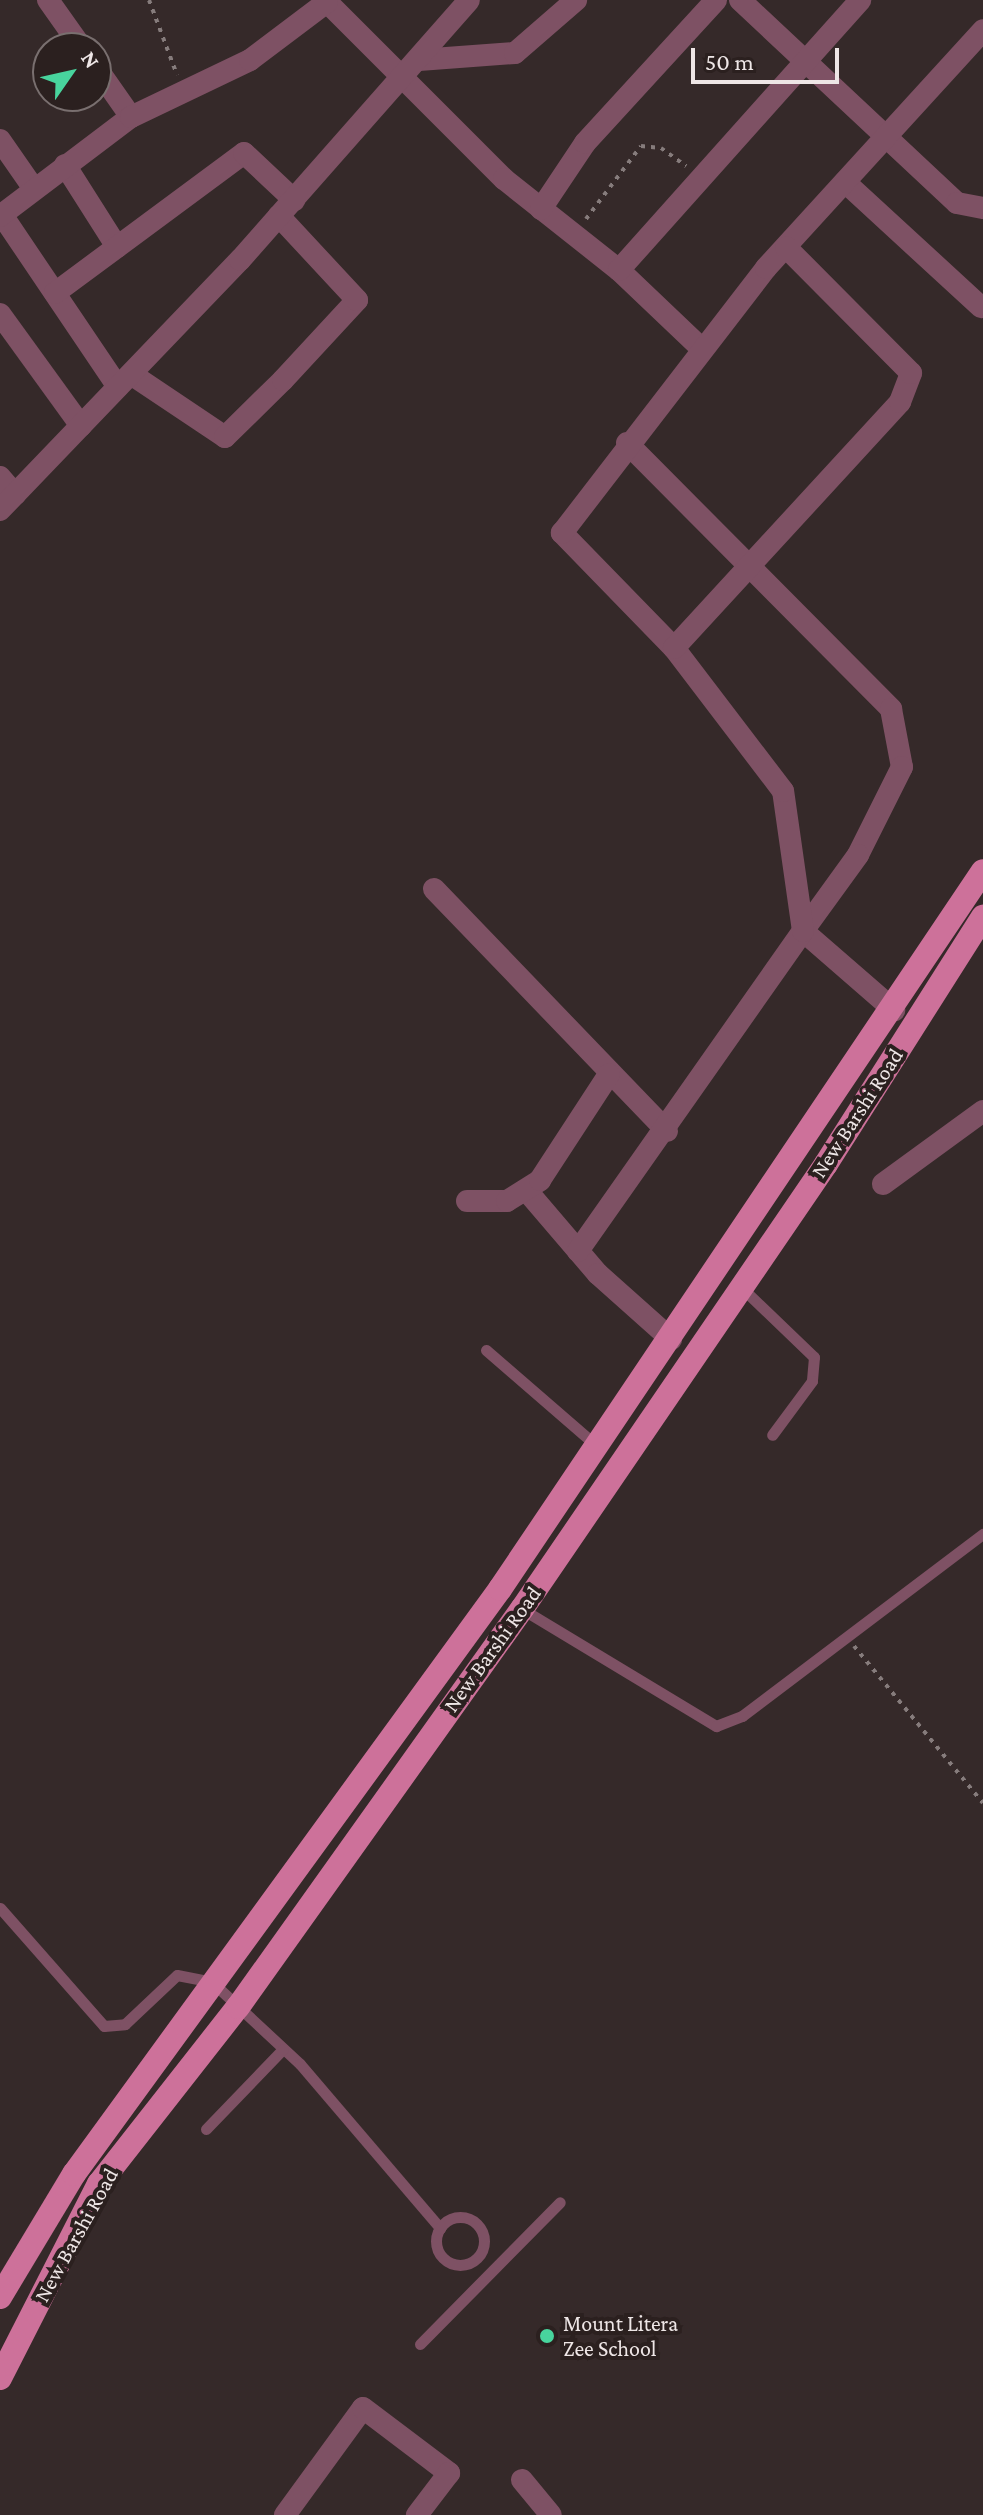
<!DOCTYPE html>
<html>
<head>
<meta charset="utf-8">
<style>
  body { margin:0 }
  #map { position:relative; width:983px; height:2515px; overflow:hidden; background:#352929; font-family:"Crimson Pro",serif }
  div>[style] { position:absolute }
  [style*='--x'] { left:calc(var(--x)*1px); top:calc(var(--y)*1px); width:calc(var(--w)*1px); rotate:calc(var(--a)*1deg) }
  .path>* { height:4px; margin-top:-2px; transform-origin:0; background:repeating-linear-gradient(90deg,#867c7c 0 4px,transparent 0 10px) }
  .lane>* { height:11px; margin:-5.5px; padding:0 5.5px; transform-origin:5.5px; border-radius:5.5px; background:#7e5164 }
  .lane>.ring { margin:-5.5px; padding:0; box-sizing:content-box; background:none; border:11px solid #7e5164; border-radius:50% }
  .street>* { height:22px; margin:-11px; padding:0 11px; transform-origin:11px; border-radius:11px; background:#7e5164 }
  .primary>* { height:24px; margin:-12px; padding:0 12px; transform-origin:12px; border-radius:12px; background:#cd719a }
  .dots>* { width:22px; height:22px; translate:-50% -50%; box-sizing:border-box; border:4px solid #2b201f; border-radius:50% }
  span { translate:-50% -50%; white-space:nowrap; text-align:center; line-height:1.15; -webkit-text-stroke:8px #2b201f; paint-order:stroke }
  .street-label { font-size:22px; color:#eee6e6 }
  .poi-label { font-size:22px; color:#eee6e6 }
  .left { translate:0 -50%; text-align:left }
  .north { position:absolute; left:32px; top:32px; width:80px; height:80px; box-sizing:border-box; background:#2b201f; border:2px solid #796f6f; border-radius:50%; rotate:56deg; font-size:22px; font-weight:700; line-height:32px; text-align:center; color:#eee6e6 }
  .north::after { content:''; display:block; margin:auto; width:28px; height:36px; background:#48d49d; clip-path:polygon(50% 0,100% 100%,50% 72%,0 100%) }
  .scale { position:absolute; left:691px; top:48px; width:148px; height:36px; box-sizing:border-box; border:4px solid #eee6e6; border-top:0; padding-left:10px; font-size:24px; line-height:28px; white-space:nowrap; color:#eee6e6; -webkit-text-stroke:6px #2b201f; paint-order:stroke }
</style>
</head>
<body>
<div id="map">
  <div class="path">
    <div style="--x:149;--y:0;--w:80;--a:69.5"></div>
    <div style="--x:586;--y:219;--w:91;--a:-53"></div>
    <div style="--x:641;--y:146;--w:20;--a:6"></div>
    <div style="--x:661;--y:148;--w:31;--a:36"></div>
    <div style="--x:854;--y:1646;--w:203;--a:50.6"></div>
  </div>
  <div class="lane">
    <div style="--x:741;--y:1287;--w:101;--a:43.8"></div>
    <div style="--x:814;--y:1357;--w:24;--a:95"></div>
    <div style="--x:812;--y:1381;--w:67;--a:126.5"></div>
    <div style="--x:486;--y:1350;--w:147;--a:40.9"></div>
    <div style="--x:522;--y:1609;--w:227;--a:31.1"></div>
    <div style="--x:716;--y:1726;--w:28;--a:-21"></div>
    <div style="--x:742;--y:1716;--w:302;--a:-37.1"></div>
    <div style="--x:0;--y:1908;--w:157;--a:48.6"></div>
    <div style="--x:104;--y:2026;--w:21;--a:-5"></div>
    <div style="--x:125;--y:2024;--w:71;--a:-43.3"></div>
    <div style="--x:177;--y:1975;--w:36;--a:11"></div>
    <div style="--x:212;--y:1982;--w:120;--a:43"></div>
    <div style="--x:300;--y:2064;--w:216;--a:49.5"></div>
    <div style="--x:206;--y:2129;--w:111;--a:-46.1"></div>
    <div class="ring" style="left:436px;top:2217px;width:37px;height:37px"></div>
    <div style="--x:420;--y:2344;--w:199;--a:-45.4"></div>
  </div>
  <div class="street">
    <div style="--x:48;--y:0;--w:59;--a:54.7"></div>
    <div style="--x:325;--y:0;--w:253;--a:45"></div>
    <div style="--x:504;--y:179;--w:147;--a:38.4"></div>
    <div style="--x:740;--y:0;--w:297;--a:43.1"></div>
    <div style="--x:957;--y:203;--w:26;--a:11"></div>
    <div style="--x:419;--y:60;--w:96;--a:-4.2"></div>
    <div style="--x:515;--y:53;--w:81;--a:-41"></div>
    <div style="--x:96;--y:67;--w:61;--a:55"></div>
    <div style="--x:0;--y:140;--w:60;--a:55.2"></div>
    <div style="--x:65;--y:165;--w:97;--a:57.6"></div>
    <div style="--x:845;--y:182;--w:185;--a:42.6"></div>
    <div style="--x:541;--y:209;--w:79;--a:-56.3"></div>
    <div style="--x:585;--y:143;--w:194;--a:-47.5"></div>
    <div style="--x:2;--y:215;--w:207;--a:56"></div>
    <div style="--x:0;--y:216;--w:164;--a:-37.1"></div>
    <div style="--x:131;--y:117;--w:132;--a:-25.6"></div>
    <div style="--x:250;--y:60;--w:96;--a:-37"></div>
    <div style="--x:55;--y:293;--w:235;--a:-36.5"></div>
    <div style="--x:244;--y:153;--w:69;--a:43.2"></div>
    <div style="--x:0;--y:314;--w:138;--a:54.1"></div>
    <div style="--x:702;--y:349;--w:115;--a:-136.4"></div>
    <div style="--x:619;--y:270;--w:362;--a:-48.2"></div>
    <div style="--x:131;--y:374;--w:113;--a:33.8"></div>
    <div style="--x:225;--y:437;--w:81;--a:-44.5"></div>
    <div style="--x:283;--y:380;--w:109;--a:-47.2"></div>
    <div style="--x:357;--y:300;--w:115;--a:-132.9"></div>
    <div style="--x:627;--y:443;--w:375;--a:45.2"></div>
    <div style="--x:891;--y:709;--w:59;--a:79.3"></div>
    <div style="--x:902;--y:767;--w:98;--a:116.6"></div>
    <div style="--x:858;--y:855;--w:94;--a:125.9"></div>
    <div style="--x:803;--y:931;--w:121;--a:41"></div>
    <div style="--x:0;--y:477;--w:23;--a:49"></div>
    <div style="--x:0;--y:510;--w:347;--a:-46.2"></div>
    <div style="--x:240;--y:260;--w:346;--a:-48.6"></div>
    <div style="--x:674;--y:648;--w:161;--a:-134.2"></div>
    <div style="--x:562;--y:533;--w:334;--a:-52.4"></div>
    <div style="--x:766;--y:268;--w:322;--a:-47.6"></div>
    <div style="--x:434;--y:889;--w:336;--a:46.1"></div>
    <div style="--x:883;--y:1184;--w:124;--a:-36.1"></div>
    <div style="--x:527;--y:1191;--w:109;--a:49.5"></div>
    <div style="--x:598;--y:1274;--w:98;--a:41.7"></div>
    <div style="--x:467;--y:1201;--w:40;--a:0"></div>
    <div style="--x:507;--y:1201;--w:39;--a:-32"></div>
    <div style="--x:540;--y:1180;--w:126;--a:-56.9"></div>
    <div style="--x:578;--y:1251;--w:391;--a:-54.9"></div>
    <div style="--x:803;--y:931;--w:141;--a:-98.1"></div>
    <div style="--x:783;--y:791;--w:180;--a:-127.3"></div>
    <div style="--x:674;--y:648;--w:334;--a:-47.4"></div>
    <div style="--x:900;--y:402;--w:31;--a:-69"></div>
    <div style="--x:911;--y:373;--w:177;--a:-134.8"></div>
    <div style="--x:522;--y:2480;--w:45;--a:50.4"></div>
    <div style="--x:285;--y:2515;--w:132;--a:-53.9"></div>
    <div style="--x:363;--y:2408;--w:108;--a:37.1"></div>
    <div style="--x:449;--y:2473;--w:53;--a:127.3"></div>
  </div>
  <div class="primary">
    <div style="--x:0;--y:2297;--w:144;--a:-59"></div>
    <div style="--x:74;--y:2174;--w:724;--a:-53.94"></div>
    <div style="--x:500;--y:1589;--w:865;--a:-56.07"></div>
    <div style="--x:0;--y:2378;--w:218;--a:-63"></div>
    <div style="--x:99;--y:2184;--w:225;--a:-51.9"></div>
    <div style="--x:238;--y:2007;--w:489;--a:-54.5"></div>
    <div style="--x:522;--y:1609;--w:539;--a:-55.66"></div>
    <div style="--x:826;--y:1164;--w:293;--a:-57.6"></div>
  </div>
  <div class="dots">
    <div style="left:547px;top:2336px;background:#48d49d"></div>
  </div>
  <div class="street-label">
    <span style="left:857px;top:1113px;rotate:-57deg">New Barshi Road</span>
    <span style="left:492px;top:1649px;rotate:-54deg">New Barshi Road</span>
    <span style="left:76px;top:2235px;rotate:-61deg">New Barshi Road</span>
  </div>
  <div class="poi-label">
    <span class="left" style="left:563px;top:2336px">Mount Litera<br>Zee School</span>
  </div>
  <div class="north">N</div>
  <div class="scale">50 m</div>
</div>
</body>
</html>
